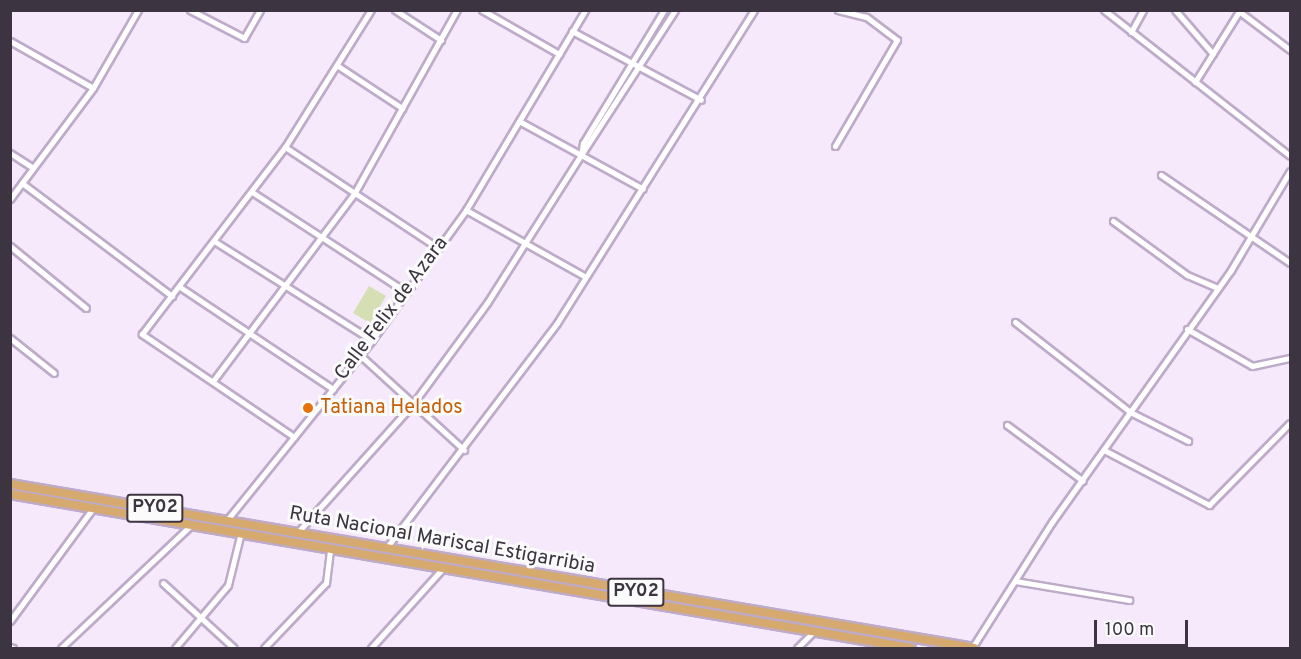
<!DOCTYPE html>
<html>
<head>
<meta charset="utf-8">
<style>
  body { margin:0 }
  #map { position:relative; width:1301px; height:659px; overflow:hidden; background:#f5e9fb; font-family:Overpass,sans-serif }
  div>[style] { position:absolute }
  [style*='--x'] { left:calc(var(--x)*1px); top:calc(var(--y)*1px); width:calc(var(--w)*1px); rotate:calc(var(--a)*1deg) }
  .green>* { inset:0; background:#d6dfb3 }
  .roads { filter:drop-shadow(2px 0 #beabc9) drop-shadow(-2px 0 #beabc9) drop-shadow(0 2px #beabc9) drop-shadow(0 -2px #beabc9) }
  .minor>* { height:5px; margin:-2.5px; padding:0 2.5px; transform-origin:2.5px; border-radius:2.5px; background:#fff }
  .trunk>* { height:8px; margin:-4px; padding:0 4px; transform-origin:4px; border-radius:4px; background:#d6aa6f }
  .dots>* { width:16px; height:16px; translate:-50% -50%; box-sizing:border-box; border:3px solid #fbfbfb; border-radius:50% }
  span { translate:-50% -50%; white-space:nowrap; text-align:center; line-height:1.15; -webkit-text-stroke:6px #fbfbfb; paint-order:stroke }
  .shield-label span { padding:2px 4px; background:#fbfbfb; border:2px solid; border-radius:4px; -webkit-text-stroke-width:0 }
  .shield-label { font-size:18px; color:#3c3440; font-weight:700 }
  .street-label { font-size:20px; color:#3c3440 }
  .food-label { font-size:20px; color:#c56008 }
  .left { translate:0 -50%; text-align:left }
  .frame { position:absolute; inset:0; border:12px solid #3c3440; pointer-events:none }
  .scale { position:absolute; left:1094px; top:620px; width:94px; height:27px; box-sizing:border-box; border:3px solid #3c3440; border-top:0; padding-left:8px; font-size:18px; line-height:21px; white-space:nowrap; color:#3c3440; -webkit-text-stroke:4px #fbfbfb; paint-order:stroke }
</style>
</head>
<body>
<div id="map">
  <div class="green">
    <div style="clip-path:polygon(369px 286px,386px 296px,370px 323px,353px 313px)"></div>
  </div>
  <div class="roads">
    <div class="minor">
      <div style="--x:190;--y:10;--w:61;--a:27.4"></div>
      <div style="--x:244;--y:38;--w:32;--a:-60"></div>
      <div style="--x:395;--y:10;--w:55;--a:33.1"></div>
      <div style="--x:482;--y:10;--w:89;--a:29.7"></div>
      <div style="--x:664;--y:10;--w:156;--a:121.3"></div>
      <div style="--x:583;--y:143;--w:12;--a:99"></div>
      <div style="--x:581;--y:155;--w:173;--a:-57"></div>
      <div style="--x:1104;--y:10;--w:236;--a:38.1"></div>
      <div style="--x:1175;--y:10;--w:58;--a:49.2"></div>
      <div style="--x:1240;--y:12;--w:63;--a:37.2"></div>
      <div style="--x:572;--y:31;--w:146;--a:28.1"></div>
      <div style="--x:1131;--y:32;--w:25;--a:-61"></div>
      <div style="--x:10;--y:41;--w:95;--a:29.5"></div>
      <div style="--x:338;--y:66;--w:77;--a:33.3"></div>
      <div style="--x:1195;--y:82;--w:85;--a:-58"></div>
      <div style="--x:519;--y:121;--w:141;--a:28.7"></div>
      <div style="--x:835;--y:146;--w:123;--a:-59.7"></div>
      <div style="--x:897;--y:40;--w:39;--a:-143"></div>
      <div style="--x:866;--y:17;--w:29;--a:-166"></div>
      <div style="--x:285;--y:147;--w:183;--a:33.4"></div>
      <div style="--x:10;--y:153;--w:27;--a:33"></div>
      <div style="--x:1161;--y:175;--w:156;--a:34.3"></div>
      <div style="--x:22;--y:183;--w:188;--a:37"></div>
      <div style="--x:252;--y:192;--w:184;--a:33"></div>
      <div style="--x:10;--y:199;--w:139;--a:-53.2"></div>
      <div style="--x:93;--y:88;--w:90;--a:-60"></div>
      <div style="--x:466;--y:210;--w:135;--a:29.2"></div>
      <div style="--x:1113;--y:221;--w:92;--a:36.1"></div>
      <div style="--x:1187;--y:275;--w:33;--a:23"></div>
      <div style="--x:214;--y:241;--w:186;--a:32.1"></div>
      <div style="--x:10;--y:246;--w:98;--a:39.2"></div>
      <div style="--x:180;--y:287;--w:184;--a:33.7"></div>
      <div style="--x:1015;--y:322;--w:146;--a:38"></div>
      <div style="--x:1130;--y:412;--w:65;--a:26.6"></div>
      <div style="--x:1187;--y:329;--w:75;--a:29.6"></div>
      <div style="--x:1252;--y:366;--w:39;--a:-12"></div>
      <div style="--x:10;--y:338;--w:56;--a:38.5"></div>
      <div style="--x:360;--y:355;--w:141;--a:42.4"></div>
      <div style="--x:213;--y:381;--w:234;--a:-53"></div>
      <div style="--x:354;--y:194;--w:211;--a:-60.8"></div>
      <div style="--x:1007;--y:425;--w:94;--a:36.4"></div>
      <div style="--x:294;--y:437;--w:184;--a:-145.9"></div>
      <div style="--x:142;--y:334;--w:235;--a:-52.6"></div>
      <div style="--x:285;--y:147;--w:162;--a:-57.9"></div>
      <div style="--x:1104;--y:450;--w:119;--a:27.6"></div>
      <div style="--x:1209;--y:505;--w:115;--a:-45.4"></div>
      <div style="--x:227;--y:520;--w:231;--a:-51.1"></div>
      <div style="--x:372;--y:340;--w:160;--a:-54.1"></div>
      <div style="--x:466;--y:210;--w:233;--a:-59.2"></div>
      <div style="--x:298;--y:532;--w:171;--a:-48.1"></div>
      <div style="--x:412;--y:405;--w:127;--a:-53.7"></div>
      <div style="--x:487;--y:303;--w:175;--a:-57.6"></div>
      <div style="--x:387;--y:547;--w:281;--a:-52.8"></div>
      <div style="--x:557;--y:323;--w:370;--a:-57.8"></div>
      <div style="--x:1015;--y:581;--w:116;--a:9.5"></div>
      <div style="--x:163;--y:583;--w:96;--a:42.5"></div>
      <div style="--x:10;--y:621;--w:140;--a:-53.7"></div>
      <div style="--x:10;--y:647;--w:3;--a:18"></div>
      <div style="--x:61;--y:648;--w:180;--a:-43.4"></div>
      <div style="--x:175;--y:648;--w:82;--a:-49.9"></div>
      <div style="--x:228;--y:585;--w:55;--a:-76.2"></div>
      <div style="--x:264;--y:648;--w:90;--a:-46.4"></div>
      <div style="--x:326;--y:583;--w:35;--a:-83"></div>
      <div style="--x:371;--y:648;--w:108;--a:-48"></div>
      <div style="--x:797;--y:648;--w:21;--a:-45"></div>
      <div style="--x:972;--y:648;--w:149;--a:-57.6"></div>
      <div style="--x:1052;--y:522;--w:309;--a:-54.6"></div>
      <div style="--x:1231;--y:270;--w:115;--a:-59.2"></div>
    </div>
    <div class="trunk">
      <div style="--x:10;--y:484;--w:978;--a:9.65"></div>
      <div style="--x:10;--y:494;--w:914;--a:9.7"></div>
    </div>
  </div>
  <div class="dots">
    <div style="left:308px;top:408px;background:#e8710a"></div>
  </div>
  <div class="shield-label">
    <span style="left:155px;top:508px">PY02</span>
    <span style="left:636px;top:592px">PY02</span>
  </div>
  <div class="street-label">
    <span style="left:392px;top:309px;rotate:-53deg">Calle Felix de Azara</span>
    <span style="left:442px;top:541px;rotate:10deg">Ruta Nacional Mariscal Estigarribia</span>
  </div>
  <div class="food-label">
    <span class="left" style="left:320px;top:408px">Tatiana Helados</span>
  </div>
  <div class="frame"></div>
  <div class="scale">100 m</div>
</div>
</body>
</html>
